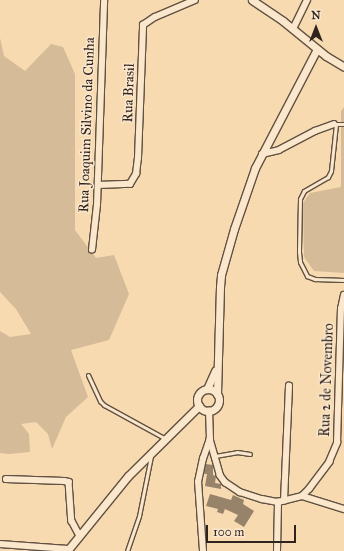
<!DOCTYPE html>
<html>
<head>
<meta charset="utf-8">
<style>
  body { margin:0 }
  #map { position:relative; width:344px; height:551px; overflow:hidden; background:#f7dab0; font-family:"IM FELL Great Primer",serif }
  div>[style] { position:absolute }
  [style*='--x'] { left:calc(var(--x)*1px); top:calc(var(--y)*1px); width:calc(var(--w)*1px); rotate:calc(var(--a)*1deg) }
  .green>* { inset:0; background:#d5bb97 }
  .building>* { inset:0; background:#97826a }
  .roads { filter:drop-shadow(1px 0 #615142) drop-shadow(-1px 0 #615142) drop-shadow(0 1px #615142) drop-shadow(0 -1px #615142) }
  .service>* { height:3px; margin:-1.5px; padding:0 1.5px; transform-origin:1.5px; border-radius:1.5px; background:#fae7cc }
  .minor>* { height:5.5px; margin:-2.75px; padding:0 2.75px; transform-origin:2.75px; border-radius:2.75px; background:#fae7cc }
  .tertiary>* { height:7px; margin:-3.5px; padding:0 3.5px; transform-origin:3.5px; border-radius:3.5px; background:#fae7cc }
  .tertiary>.ring { margin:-3.5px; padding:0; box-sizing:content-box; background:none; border:7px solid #fae7cc; border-radius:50% }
  span { translate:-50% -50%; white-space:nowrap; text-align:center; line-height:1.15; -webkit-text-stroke:3px #fae7cc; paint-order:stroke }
  .street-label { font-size:14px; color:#2f231e }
  .north { position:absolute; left:296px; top:8px; width:40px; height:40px; -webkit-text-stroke:3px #fae7cc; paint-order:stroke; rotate:0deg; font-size:11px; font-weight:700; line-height:16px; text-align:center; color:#2f231e }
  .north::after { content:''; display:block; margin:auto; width:14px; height:18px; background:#2f231e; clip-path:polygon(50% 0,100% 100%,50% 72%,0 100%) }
  .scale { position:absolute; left:206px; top:525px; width:90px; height:18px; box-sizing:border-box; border:2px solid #2f231e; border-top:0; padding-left:5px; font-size:12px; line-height:14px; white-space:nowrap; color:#2f231e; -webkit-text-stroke:3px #fae7cc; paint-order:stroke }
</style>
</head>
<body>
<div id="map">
  <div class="green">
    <div style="clip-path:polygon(0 38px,4px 56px,25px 71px,51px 44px,63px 47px,75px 74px,75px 230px,96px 258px,114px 255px,129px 294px,109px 340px,71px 350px,88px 397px,66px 417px,52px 449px,48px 434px,36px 422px,21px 424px,29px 434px,30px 452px,9px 454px,0 453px,0 331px,10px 337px,31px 334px,16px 309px,0 292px)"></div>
    <div style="clip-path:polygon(344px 107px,344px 273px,314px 271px,304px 257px,303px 203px,310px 193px,341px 187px,341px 111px)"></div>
  </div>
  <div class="building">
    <div style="clip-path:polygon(206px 464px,213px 465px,213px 475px,216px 476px,215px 483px,221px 484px,221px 489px,205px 486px,207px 474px,204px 474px)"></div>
    <div style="clip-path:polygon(210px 494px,231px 500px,233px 495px,244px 500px,243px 504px,254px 511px,244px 527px,234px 521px,238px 515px,225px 509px,223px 514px,217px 512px,218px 509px,206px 506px)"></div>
  </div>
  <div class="roads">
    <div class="service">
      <div style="--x:334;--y:124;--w:10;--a:0"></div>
      <div style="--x:336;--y:124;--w:47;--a:96.1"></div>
      <div style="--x:331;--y:171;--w:7;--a:117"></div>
      <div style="--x:328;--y:177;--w:28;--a:150"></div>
      <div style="--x:304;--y:191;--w:9;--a:117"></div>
      <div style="--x:300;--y:199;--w:53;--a:91.1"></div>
      <div style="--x:299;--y:252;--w:10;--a:84"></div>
      <div style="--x:300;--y:262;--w:16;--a:63"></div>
      <div style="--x:307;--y:276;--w:9;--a:21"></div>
      <div style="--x:315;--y:279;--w:29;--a:2"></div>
      <div style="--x:88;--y:375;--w:29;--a:65"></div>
      <div style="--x:100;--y:401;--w:6;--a:45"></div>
      <div style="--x:104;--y:405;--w:68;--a:28.8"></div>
      <div style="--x:215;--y:456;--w:22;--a:-10"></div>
      <div style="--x:237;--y:452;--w:13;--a:9"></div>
      <div style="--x:127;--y:551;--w:37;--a:-71"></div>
      <div style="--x:139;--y:516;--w:61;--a:-78.7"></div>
    </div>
    <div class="minor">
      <div style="--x:293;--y:29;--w:32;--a:-64"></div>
      <div style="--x:262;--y:154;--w:17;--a:-13"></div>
      <div style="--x:279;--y:150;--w:41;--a:-27.8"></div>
      <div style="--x:315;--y:131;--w:20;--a:-20"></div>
      <div style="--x:98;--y:185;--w:32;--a:-2"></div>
      <div style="--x:130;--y:184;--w:12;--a:-59"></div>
      <div style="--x:136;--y:174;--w:16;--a:-83"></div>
      <div style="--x:138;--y:158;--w:133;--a:-87.8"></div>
      <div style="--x:143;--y:25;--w:14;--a:-34"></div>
      <div style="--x:155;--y:17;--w:43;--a:-23"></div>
      <div style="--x:92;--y:250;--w:45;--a:-83.7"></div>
      <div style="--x:97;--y:205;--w:205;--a:-88"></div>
      <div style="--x:210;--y:439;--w:37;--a:74"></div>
      <div style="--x:220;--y:475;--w:9;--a:54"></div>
      <div style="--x:225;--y:482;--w:18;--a:34"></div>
      <div style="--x:240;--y:492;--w:23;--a:18"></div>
      <div style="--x:262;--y:499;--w:16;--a:11"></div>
      <div style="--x:278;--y:502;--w:25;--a:-14"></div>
      <div style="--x:302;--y:496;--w:10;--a:-45"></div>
      <div style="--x:309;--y:489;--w:34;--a:-53"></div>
      <div style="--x:329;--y:462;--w:21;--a:-67"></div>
      <div style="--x:337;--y:443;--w:134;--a:-88.3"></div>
      <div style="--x:341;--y:309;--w:14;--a:-78"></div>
      <div style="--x:6;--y:479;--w:58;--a:2"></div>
      <div style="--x:64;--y:481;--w:5;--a:11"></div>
      <div style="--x:69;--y:482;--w:39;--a:86"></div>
      <div style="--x:72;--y:521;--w:15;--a:62"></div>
      <div style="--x:302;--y:496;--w:44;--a:17.2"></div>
      <div style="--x:284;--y:501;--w:115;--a:-87.5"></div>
      <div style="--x:0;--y:544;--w:68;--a:4.2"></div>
      <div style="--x:203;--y:551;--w:69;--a:-94.1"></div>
      <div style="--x:198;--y:482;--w:24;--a:-78"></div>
      <div style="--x:203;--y:459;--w:21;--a:-71"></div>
      <div style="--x:210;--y:439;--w:28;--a:-92"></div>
      <div style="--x:277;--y:551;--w:49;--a:-88.8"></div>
    </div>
    <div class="tertiary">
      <div style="--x:252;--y:0;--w:37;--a:34"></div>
      <div style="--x:283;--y:21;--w:55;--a:39.1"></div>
      <div style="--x:326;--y:56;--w:21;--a:31"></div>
      <div style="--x:207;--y:389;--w:20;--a:-66"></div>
      <div class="ring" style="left:197px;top:389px;width:15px;height:15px"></div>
      <div style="--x:217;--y:394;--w:107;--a:-88.4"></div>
      <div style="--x:220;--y:287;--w:12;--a:-85"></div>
      <div style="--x:221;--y:275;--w:48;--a:-74.2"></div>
      <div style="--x:234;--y:229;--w:65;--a:-71"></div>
      <div style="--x:255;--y:168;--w:134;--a:-62.5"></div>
      <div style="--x:67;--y:551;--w:97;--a:-50.9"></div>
      <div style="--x:128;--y:476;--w:100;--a:-44.6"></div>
    </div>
  </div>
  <div class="street-label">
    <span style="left:129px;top:93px;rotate:-88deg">Rua Brasil</span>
    <span style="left:87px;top:125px;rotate:-88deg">Rua Joaquim Silvino da Cunha</span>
    <span style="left:327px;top:380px;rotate:-88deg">Rua 2 de Novembro</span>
  </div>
  <div class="north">N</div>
  <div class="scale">100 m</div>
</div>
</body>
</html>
